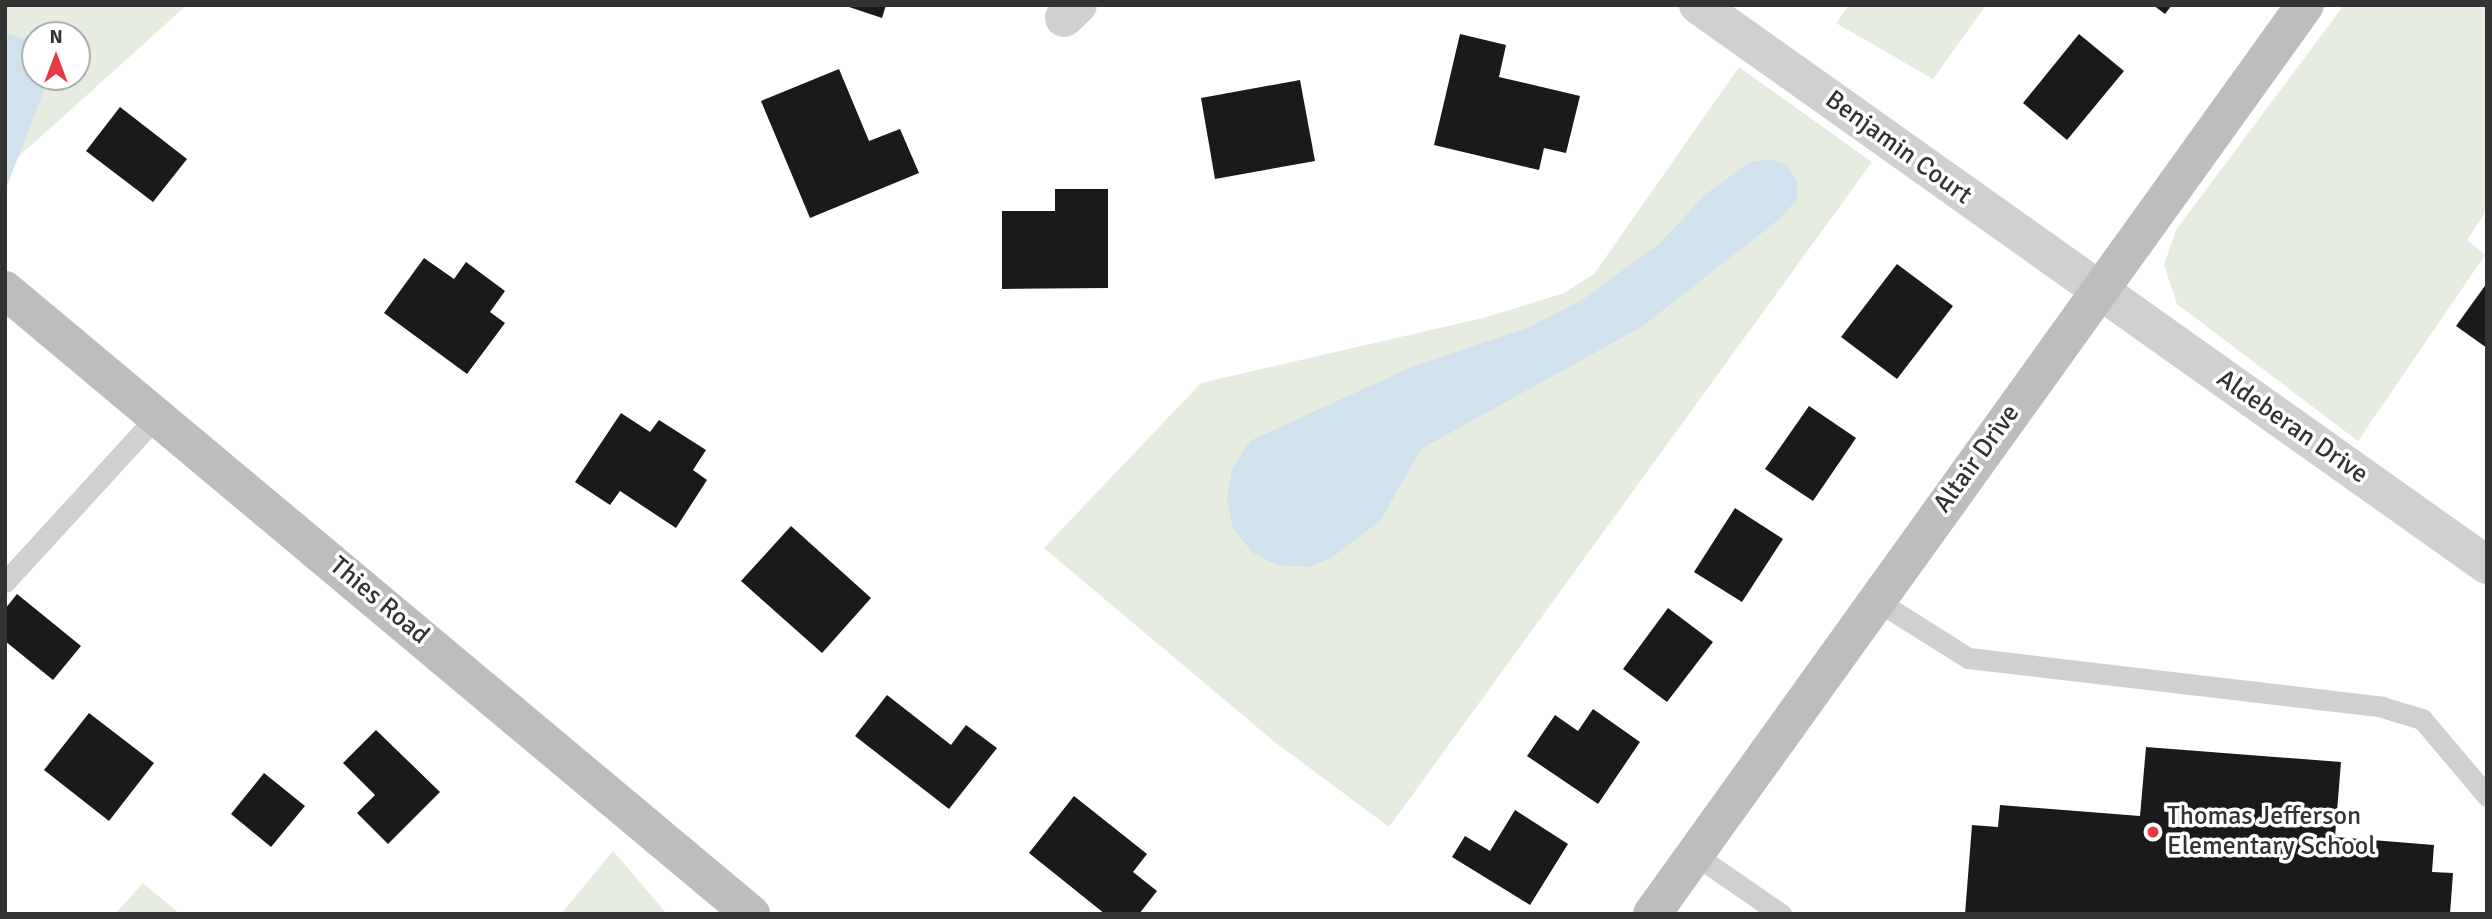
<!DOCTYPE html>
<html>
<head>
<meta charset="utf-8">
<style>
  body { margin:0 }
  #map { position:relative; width:2492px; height:919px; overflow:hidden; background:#fff; font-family:Signika,sans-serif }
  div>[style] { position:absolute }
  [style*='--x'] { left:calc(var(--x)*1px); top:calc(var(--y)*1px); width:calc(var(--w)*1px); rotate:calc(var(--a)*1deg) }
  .green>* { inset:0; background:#e6ecdf }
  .water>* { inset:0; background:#cfe2ee }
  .building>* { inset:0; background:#1a1a1a }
  .lane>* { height:21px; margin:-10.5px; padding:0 10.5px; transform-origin:10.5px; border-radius:10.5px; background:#d0d0d0 }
  .street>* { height:38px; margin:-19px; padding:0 19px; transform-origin:19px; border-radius:19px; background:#d0d0d0 }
  .secondary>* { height:38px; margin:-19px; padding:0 19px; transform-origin:19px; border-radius:19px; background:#bdbdbd }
  .dots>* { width:19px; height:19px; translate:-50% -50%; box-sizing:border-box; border:4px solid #fff; border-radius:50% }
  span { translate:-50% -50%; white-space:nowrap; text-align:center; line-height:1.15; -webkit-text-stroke:7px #fff; paint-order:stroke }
  .street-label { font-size:26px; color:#333 }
  .poi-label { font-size:26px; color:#333 }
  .left { translate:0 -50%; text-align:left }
  .frame { position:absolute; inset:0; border:7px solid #333; pointer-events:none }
  .north { position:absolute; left:21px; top:21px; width:70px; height:70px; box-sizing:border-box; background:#fff; border:2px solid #adadad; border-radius:50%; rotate:0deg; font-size:19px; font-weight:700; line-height:28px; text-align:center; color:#333 }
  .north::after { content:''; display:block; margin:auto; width:24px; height:32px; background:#e63946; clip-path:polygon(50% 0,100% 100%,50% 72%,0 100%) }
</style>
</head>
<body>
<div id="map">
  <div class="green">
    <div style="clip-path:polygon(evenodd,5px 5px,187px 5px,5px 169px,5px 5px,35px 35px,77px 35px,77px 77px,35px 77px,35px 35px)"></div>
    <div style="clip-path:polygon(1849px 5px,1986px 5px,1933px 79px,1836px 23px)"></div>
    <div style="clip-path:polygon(2344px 5px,2487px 5px,2487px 210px,2467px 240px,2485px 255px,2358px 441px,2177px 304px,2164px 265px,2176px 230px)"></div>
    <div style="clip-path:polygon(1739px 67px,1872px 162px,1389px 827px,1276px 743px,1044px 548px,1201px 383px,1487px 317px,1564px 293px,1594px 274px)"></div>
    <div style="clip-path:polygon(613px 851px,667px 914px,561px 914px)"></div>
    <div style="clip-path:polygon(143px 883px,180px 914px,115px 914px)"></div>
  </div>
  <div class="water">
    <div style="clip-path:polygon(5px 33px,35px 42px,35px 77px,49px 77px,5px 191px)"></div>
    <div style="clip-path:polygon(1773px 160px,1787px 165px,1797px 181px,1797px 200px,1778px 220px,1643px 326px,1421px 449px,1380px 521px,1331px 558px,1308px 567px,1276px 565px,1252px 552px,1233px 528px,1227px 499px,1232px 469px,1250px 441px,1409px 368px,1527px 328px,1582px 300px,1659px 244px,1705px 195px,1751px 161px)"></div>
  </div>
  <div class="building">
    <div style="clip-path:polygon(843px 5px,886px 5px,882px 18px)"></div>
    <div style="clip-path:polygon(2153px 5px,2172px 5px,2165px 14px)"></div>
    <div style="clip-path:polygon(1460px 34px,1506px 45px,1499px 77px,1580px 96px,1566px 153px,1544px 148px,1539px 170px,1434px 145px)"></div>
    <div style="clip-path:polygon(2079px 34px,2124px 71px,2067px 140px,2023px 103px)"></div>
    <div style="clip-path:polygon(839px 69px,869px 141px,900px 129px,919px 173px,810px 218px,761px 101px)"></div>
    <div style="clip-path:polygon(1300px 80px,1315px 161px,1215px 179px,1201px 98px)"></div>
    <div style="clip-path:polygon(120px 107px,187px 159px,153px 202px,86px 151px)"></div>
    <div style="clip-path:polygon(1055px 189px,1108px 189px,1108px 288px,1002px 289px,1002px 211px,1055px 211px)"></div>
    <div style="clip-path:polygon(424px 258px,454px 279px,466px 262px,505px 291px,490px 312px,505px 323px,467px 374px,384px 313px)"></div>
    <div style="clip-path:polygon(1897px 264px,1953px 306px,1897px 379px,1841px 337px)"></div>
    <div style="clip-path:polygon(2487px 283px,2487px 348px,2456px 326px)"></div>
    <div style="clip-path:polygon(1809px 406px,1856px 438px,1813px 501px,1765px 469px)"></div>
    <div style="clip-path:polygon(621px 413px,650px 432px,659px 420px,706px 450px,693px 470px,707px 480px,676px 528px,620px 491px,610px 505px,575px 482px)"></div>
    <div style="clip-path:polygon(1735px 508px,1783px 539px,1742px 602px,1694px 572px)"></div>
    <div style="clip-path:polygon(791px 526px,871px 598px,822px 653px,741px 581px)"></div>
    <div style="clip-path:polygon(17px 594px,81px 646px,53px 680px,5px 641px,5px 609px)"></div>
    <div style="clip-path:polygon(1668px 608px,1713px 642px,1667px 702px,1623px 669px)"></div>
    <div style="clip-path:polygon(887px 695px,951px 745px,966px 725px,997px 748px,949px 809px,855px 736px)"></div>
    <div style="clip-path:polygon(1593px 709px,1640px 742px,1598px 804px,1527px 756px,1555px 715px,1578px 731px)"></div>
    <div style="clip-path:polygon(89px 713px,154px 763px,109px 821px,44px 770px)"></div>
    <div style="clip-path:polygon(376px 730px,440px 792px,388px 844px,357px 813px,375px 795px,343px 763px)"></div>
    <div style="clip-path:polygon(2146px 747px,2341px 762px,2335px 837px,2434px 845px,2432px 872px,2453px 873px,2450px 914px,1965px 914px,1972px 825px,1998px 827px,2000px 805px,2140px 816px)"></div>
    <div style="clip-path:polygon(264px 773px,305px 806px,271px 847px,231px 814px)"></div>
    <div style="clip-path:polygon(1074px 796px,1147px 854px,1133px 872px,1157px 891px,1139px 914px,1105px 914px,1029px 853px)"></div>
    <div style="clip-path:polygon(1515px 810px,1568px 844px,1530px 905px,1452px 857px,1465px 836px,1490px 851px)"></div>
  </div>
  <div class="lane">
    <div style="--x:5;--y:582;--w:225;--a:-47.5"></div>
    <div style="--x:1876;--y:600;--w:109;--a:32.2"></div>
    <div style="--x:1968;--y:658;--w:417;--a:6.7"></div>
    <div style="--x:2382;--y:707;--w:42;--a:16.7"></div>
    <div style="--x:2422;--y:719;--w:101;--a:49.8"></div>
    <div style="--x:1694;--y:854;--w:106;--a:34.6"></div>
  </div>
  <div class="street">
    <div style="--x:1698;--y:5;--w:968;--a:35.37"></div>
    <div style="--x:1064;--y:18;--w:19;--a:-43"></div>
  </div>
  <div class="secondary">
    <div style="--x:5;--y:290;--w:973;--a:39.91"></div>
    <div style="--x:1652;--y:914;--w:1119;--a:-54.31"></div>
  </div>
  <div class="dots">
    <div style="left:2153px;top:832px;background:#e63946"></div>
  </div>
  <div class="street-label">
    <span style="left:1898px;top:148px;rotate:36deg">Benjamin Court</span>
    <span style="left:2292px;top:427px;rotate:35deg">Aldeberan Drive</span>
    <span style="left:1977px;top:459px;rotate:-54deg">Altair Drive</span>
    <span style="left:379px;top:601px;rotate:40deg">Thies Road</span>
  </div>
  <div class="poi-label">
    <span class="left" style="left:2167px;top:832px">Thomas Jefferson<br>Elementary School</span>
  </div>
  <div class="frame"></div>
  <div class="north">N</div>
</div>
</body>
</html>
